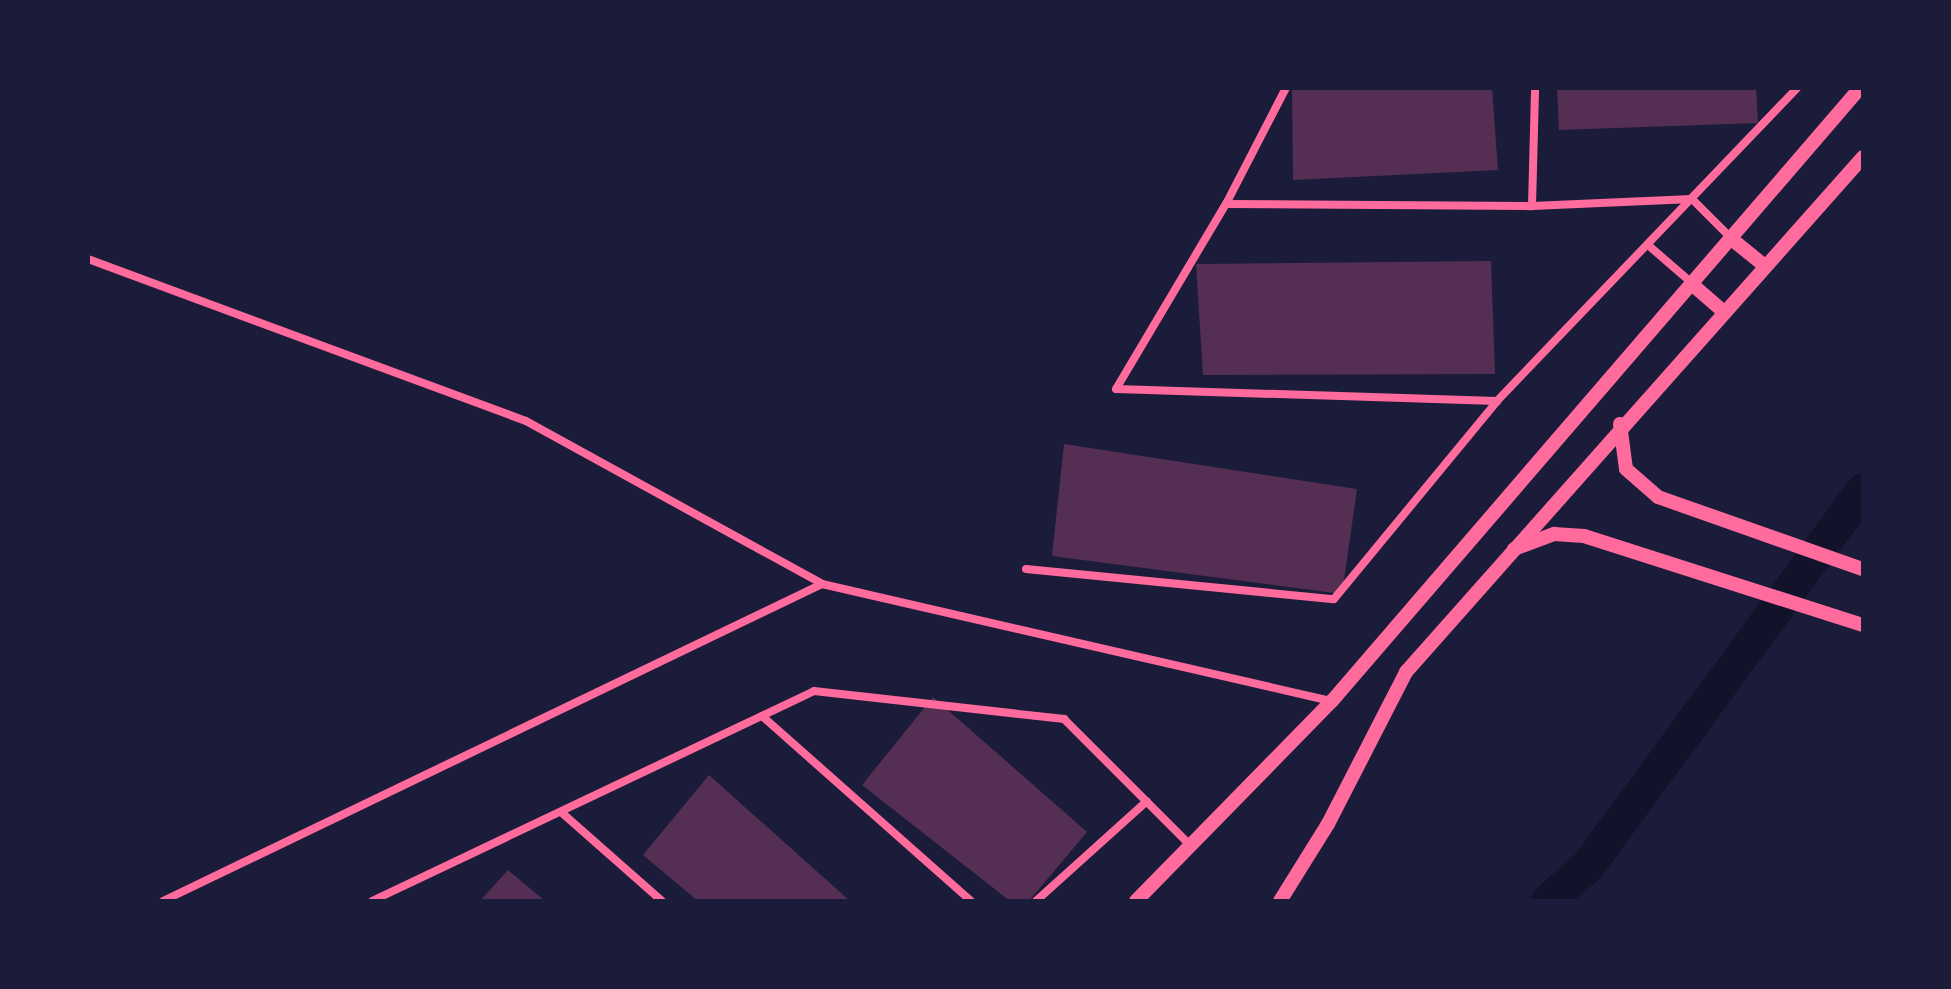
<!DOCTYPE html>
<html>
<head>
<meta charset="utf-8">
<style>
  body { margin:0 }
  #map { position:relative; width:1951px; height:989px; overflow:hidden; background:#1b1b3a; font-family:Lora,serif }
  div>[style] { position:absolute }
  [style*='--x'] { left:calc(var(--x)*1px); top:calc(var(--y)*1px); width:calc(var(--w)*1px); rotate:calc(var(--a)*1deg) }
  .canal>* { height:34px; margin:-17px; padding:0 17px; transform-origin:17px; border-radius:17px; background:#12122b }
  .building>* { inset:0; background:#542f53 }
  .minor>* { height:8px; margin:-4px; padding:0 4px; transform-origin:4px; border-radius:4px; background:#ff6b9d }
  .tertiary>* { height:14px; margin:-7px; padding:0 7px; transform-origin:7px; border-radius:7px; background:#ff6b9d }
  span { translate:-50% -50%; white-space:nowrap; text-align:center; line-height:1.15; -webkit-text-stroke:8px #1b1b3a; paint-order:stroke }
  .frame { position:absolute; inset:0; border:90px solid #1b1b3a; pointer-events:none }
</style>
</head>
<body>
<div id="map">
  <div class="canal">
    <div style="--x:1548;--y:901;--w:53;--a:-41.2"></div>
    <div style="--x:1588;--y:866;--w:466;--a:-53.8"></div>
  </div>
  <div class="building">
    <div style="clip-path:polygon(1292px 88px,1492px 88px,1498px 170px,1293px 180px)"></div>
    <div style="clip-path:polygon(1557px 88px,1756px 88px,1758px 123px,1559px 130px)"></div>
    <div style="clip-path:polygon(1491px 261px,1495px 374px,1203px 375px,1196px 264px)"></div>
    <div style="clip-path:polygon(1064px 444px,1357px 489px,1342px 594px,1052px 556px)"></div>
    <div style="clip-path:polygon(933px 697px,1087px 832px,1029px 901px,1010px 901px,862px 785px)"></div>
    <div style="clip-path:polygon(709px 775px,850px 901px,698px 901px,643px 855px)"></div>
    <div style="clip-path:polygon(508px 870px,545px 901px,480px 901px)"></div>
  </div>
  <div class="minor">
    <div style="--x:1226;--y:204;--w:131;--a:-62.7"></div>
    <div style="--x:1532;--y:206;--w:118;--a:-88.5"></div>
    <div style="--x:1648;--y:245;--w:60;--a:40.9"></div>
    <div style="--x:88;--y:259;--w:467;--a:20.3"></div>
    <div style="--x:526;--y:421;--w:338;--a:28.8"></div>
    <div style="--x:822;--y:584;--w:522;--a:12.95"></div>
    <div style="--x:1497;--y:401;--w:381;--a:-178.2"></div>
    <div style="--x:1116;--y:389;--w:215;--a:-59.3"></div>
    <div style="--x:1226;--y:204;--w:306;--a:0.4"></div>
    <div style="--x:1532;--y:206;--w:160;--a:-2.5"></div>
    <div style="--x:1692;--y:199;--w:55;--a:45"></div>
    <div style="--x:1026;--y:569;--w:309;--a:5.6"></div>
    <div style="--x:1334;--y:599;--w:256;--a:-50.5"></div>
    <div style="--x:1497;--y:401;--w:434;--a:-46.2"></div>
    <div style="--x:762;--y:716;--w:279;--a:41.5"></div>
    <div style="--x:561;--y:812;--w:135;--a:41.4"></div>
    <div style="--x:163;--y:901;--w:731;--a:-25.69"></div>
    <div style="--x:372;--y:901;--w:489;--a:-25.4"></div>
    <div style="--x:814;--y:691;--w:252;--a:6.4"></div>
    <div style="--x:1064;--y:719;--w:178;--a:45"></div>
    <div style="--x:1036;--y:901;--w:149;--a:-42"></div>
  </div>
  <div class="tertiary">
    <div style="--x:1734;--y:241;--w:38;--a:39"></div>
    <div style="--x:1694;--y:286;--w:37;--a:41"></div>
    <div style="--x:1620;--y:424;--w:45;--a:82.4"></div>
    <div style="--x:1626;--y:469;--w:43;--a:41.2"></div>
    <div style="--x:1658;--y:497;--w:217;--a:19.4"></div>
    <div style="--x:1514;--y:549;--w:43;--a:-20.6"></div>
    <div style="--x:1554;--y:534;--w:30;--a:4"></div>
    <div style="--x:1584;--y:536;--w:293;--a:17.7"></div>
    <div style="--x:1136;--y:901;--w:280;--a:-45.6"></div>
    <div style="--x:1332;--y:701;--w:809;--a:-49.26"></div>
    <div style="--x:1280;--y:901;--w:91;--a:-58.1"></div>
    <div style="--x:1328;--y:824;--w:171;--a:-62.8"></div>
    <div style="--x:1406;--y:672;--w:689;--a:-48.41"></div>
  </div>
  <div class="frame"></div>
</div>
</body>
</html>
